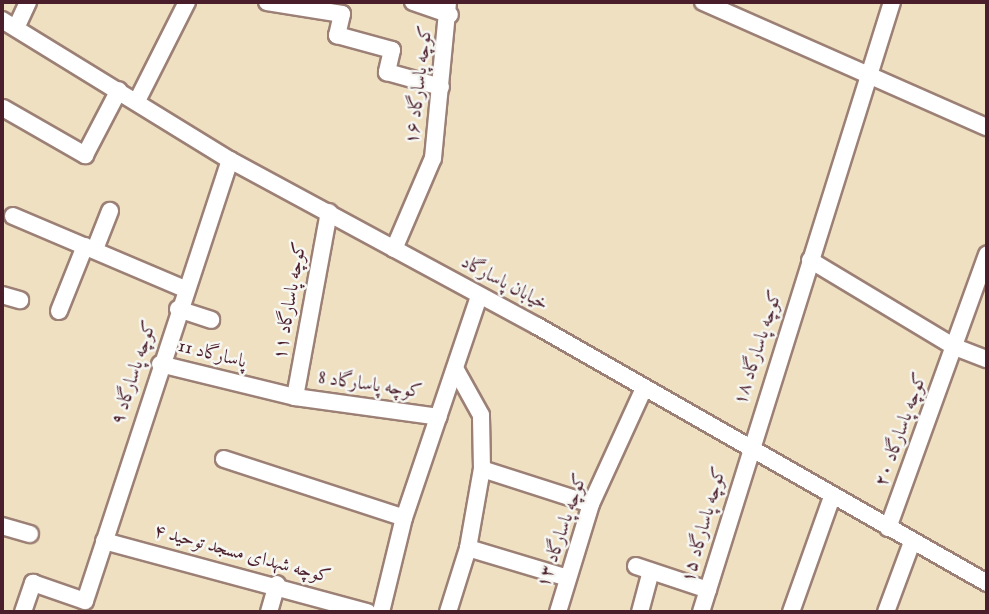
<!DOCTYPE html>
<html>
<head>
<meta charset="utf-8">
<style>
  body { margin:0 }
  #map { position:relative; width:989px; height:614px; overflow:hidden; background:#efe0c1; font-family:"IM FELL English",Amiri,serif }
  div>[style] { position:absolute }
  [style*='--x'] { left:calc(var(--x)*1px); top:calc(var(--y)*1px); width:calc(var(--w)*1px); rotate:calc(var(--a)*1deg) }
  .roads { filter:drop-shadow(2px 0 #9c8076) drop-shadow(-2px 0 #9c8076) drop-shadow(0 2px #9c8076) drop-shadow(0 -2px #9c8076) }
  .minor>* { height:16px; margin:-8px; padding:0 8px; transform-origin:8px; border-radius:8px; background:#fff }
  span { translate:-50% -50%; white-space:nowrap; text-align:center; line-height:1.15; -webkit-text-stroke:5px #f6f6f2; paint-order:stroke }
  .street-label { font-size:19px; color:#4a1f2b }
  .frame { position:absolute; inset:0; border:4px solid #4a1f2b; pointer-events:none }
</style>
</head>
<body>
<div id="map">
  <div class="roads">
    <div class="minor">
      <div style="--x:267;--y:2;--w:76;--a:9.1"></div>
      <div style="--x:342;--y:14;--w:22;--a:103"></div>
      <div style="--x:337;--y:35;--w:57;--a:15.3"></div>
      <div style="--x:392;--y:50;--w:23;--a:103"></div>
      <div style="--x:387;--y:72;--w:56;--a:15.5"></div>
      <div style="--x:413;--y:2;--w:39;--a:19"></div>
      <div style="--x:703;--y:2;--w:310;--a:23.8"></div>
      <div style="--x:2;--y:20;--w:268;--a:31.6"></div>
      <div style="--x:230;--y:160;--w:349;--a:28.4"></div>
      <div style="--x:537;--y:326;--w:518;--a:29.73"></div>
      <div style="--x:16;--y:28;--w:29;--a:-65"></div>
      <div style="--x:137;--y:101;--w:111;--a:-63.2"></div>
      <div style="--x:3;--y:108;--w:95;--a:29.8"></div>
      <div style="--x:85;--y:155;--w:73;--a:-62.4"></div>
      <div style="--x:13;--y:216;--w:187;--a:23"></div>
      <div style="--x:95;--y:249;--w:41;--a:-68.5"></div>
      <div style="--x:394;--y:249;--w:99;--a:-66.8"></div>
      <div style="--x:433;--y:158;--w:157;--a:-84.5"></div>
      <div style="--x:810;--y:260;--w:169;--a:31"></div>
      <div style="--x:955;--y:347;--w:34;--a:21"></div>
      <div style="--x:2;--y:295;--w:19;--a:16"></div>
      <div style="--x:178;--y:309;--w:35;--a:18"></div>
      <div style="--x:59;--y:311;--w:70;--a:-68.2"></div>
      <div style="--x:160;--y:364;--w:139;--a:13.7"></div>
      <div style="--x:295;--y:397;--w:145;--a:7.9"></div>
      <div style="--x:295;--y:397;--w:188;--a:-79.6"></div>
      <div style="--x:224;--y:459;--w:189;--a:18.1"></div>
      <div style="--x:482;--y:469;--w:114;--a:17.8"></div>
      <div style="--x:2;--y:526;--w:29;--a:16"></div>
      <div style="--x:888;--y:528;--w:291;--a:-70.1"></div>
      <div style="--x:104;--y:541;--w:273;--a:15.1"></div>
      <div style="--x:468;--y:548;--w:104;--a:16.7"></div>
      <div style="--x:636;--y:566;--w:76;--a:18.4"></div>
      <div style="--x:23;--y:612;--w:31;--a:-71"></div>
      <div style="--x:33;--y:583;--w:55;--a:19.1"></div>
      <div style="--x:85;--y:601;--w:464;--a:-71.8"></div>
      <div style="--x:269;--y:612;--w:29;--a:-74"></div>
      <div style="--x:381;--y:612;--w:97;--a:-76.3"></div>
      <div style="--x:404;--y:518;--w:234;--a:-71.3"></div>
      <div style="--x:448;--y:612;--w:67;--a:-72.6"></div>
      <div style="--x:468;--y:548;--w:80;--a:-80"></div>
      <div style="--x:482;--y:469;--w:54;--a:-91.1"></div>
      <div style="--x:481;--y:415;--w:51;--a:-119.1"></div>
      <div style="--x:558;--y:612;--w:113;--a:-73"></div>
      <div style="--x:591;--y:504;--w:128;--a:-65.4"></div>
      <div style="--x:640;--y:612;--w:42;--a:-75"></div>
      <div style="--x:701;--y:612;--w:639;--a:-72.61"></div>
      <div style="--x:791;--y:612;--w:122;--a:-70.4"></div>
      <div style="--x:886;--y:612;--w:75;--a:-69.6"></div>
    </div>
  </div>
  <div class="street-label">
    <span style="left:420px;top:85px;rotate:-83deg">کوچه پاسارگاد ۱۶</span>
    <span style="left:504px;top:284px;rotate:28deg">خیابان پاسارگاد</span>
    <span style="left:291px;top:301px;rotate:-80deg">کوچه پاسارگاد ۱۱</span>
    <span style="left:759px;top:348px;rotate:-72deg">کوچه پاسارگاد ۱۸</span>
    <span style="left:212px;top:355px;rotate:14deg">پاسارگاد 11</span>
    <span style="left:135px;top:373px;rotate:-72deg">کوچه پاسارگاد ۹</span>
    <span style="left:370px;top:386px;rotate:8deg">کوچه پاسارگاد 8</span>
    <span style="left:902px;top:430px;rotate:-70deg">کوچه پاسارگاد ۲۰</span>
    <span style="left:705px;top:525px;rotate:-74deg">کوچه پاسارگاد ۱۵</span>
    <span style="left:563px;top:531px;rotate:-71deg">کوچه پاسارگاد ۱۳</span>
    <span style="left:242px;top:555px;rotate:15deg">کوچه شهدای مسجد توحید ۴</span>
  </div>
  <div class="frame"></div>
</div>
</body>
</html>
